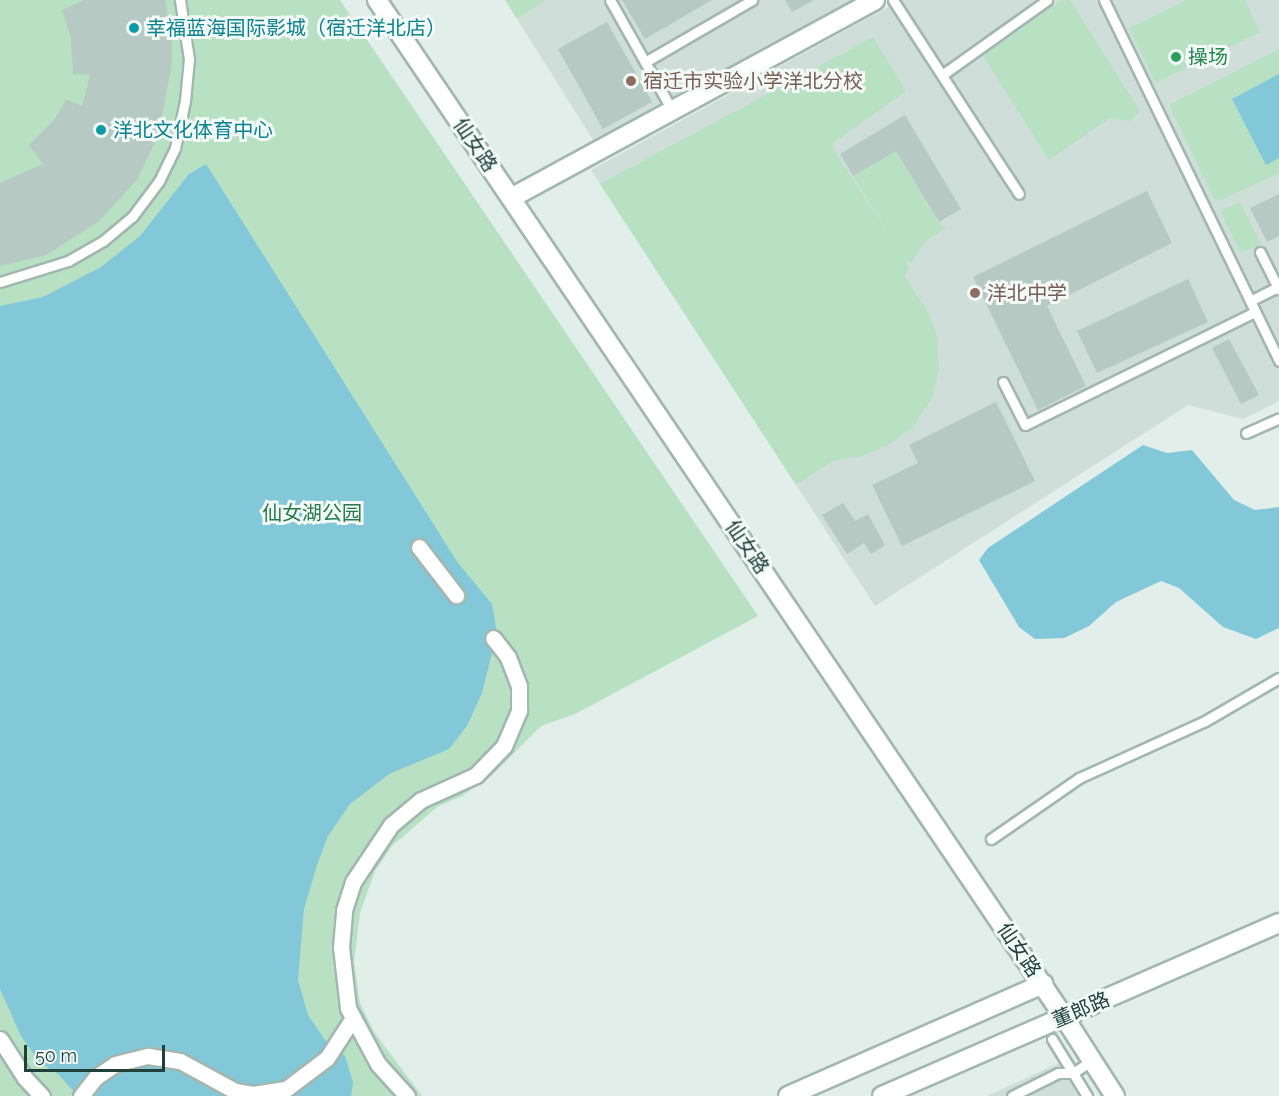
<!DOCTYPE html>
<html>
<head>
<meta charset="utf-8">
<style>
  body { margin:0 }
  #map { position:relative; width:1279px; height:1096px; overflow:hidden; background:#e1eee9; font-family:Raleway,"Noto Sans SC",sans-serif }
  div>[style] { position:absolute }
  [style*='--x'] { left:calc(var(--x)*1px); top:calc(var(--y)*1px); width:calc(var(--w)*1px); rotate:calc(var(--a)*1deg) }
  .built>* { inset:0; background:#cfded8 }
  .green>* { inset:0; background:#b8e1c4 }
  .water>* { inset:0; background:#83c8d9 }
  .building>* { inset:0; background:#b6c9c2 }
  .roads { filter:drop-shadow(2px 0 #a3b7b1) drop-shadow(-2px 0 #a3b7b1) drop-shadow(0 2px #a3b7b1) drop-shadow(0 -2px #a3b7b1) }
  .service>* { height:9px; margin:-4.5px; padding:0 4.5px; transform-origin:4.5px; border-radius:4.5px; background:#fff }
  .pedestrian>* { height:15px; margin:-7.5px; padding:0 7.5px; transform-origin:7.5px; border-radius:7.5px; background:#fff }
  .minor>* { height:18px; margin:-9px; padding:0 9px; transform-origin:9px; border-radius:9px; background:#fff }
  .tertiary>* { height:18px; margin:-9px; padding:0 9px; transform-origin:9px; border-radius:9px; background:#fff }
  .secondary>* { height:18px; margin:-9px; padding:0 9px; transform-origin:9px; border-radius:9px; background:#fff }
  .dots>* { width:16px; height:16px; translate:-50% -50%; box-sizing:border-box; border:3px solid #f2f9f6; border-radius:50% }
  span { translate:-50% -50%; white-space:nowrap; text-align:center; line-height:1.15; -webkit-text-stroke:6px #f2f9f6; paint-order:stroke }
  .culture-label { font-size:20px; color:#0d838f }
  .left { translate:0 -50%; text-align:left }
  .leisure-label { font-size:20px; color:#27864d }
  .education-label { font-size:20px; color:#785e54 }
  .street-label { font-size:20px; color:#1f4139 }
  .park-label { font-size:20px; color:#257c4a }
  .scale { position:absolute; left:24px; top:1045px; width:141px; height:27px; box-sizing:border-box; border:3px solid #1f4139; border-top:0; padding-left:8px; font-size:18px; line-height:21px; white-space:nowrap; color:#1f4139; -webkit-text-stroke:4px #f2f9f6; paint-order:stroke }
</style>
</head>
<body>
<div id="map">
  <div class="built">
    <div style="clip-path:polygon(505px 0,853px 0,595px 143px)"></div>
    <div style="clip-path:polygon(901px 0,1279px 0,1279px 401px,1243px 419px,1188px 405px,875px 606px,591px 170px)"></div>
    <div style="clip-path:polygon(1059px 1063px,1078px 1096px,987px 1096px)"></div>
  </div>
  <div class="green">
    <div style="clip-path:polygon(0 0,340px 0,758px 616px,575px 714px,541px 726px,492px 775px,462px 796px,437px 807px,392px 846px,375px 871px,360px 913px,354px 962px,360px 1003px,374px 1032px,422px 1096px,0 1096px)"></div>
    <div style="clip-path:polygon(505px 0,546px 0,517px 19px)"></div>
    <div style="clip-path:polygon(1062px 0,1070px 0,1140px 111px,1130px 121px,1110px 118px,1049px 160px,983px 56px)"></div>
    <div style="clip-path:polygon(1186px 0,1245px 0,1260px 32px,1156px 83px,1129px 28px)"></div>
    <div style="clip-path:polygon(873px 37px,906px 91px,833px 143px,833px 149px,898px 249px,853px 176px,896px 151px,938px 222px,946px 228px,925px 242px,912px 262px,906px 262px,909px 267px,905px 277px,927px 310px,937px 336px,939px 369px,932px 398px,913px 427px,888px 445px,862px 456px,832px 461px,796px 485px,600px 184px)"></div>
    <div style="clip-path:polygon(1279px 49px,1279px 173px,1222px 200px,1214px 199px,1169px 105px)"></div>
    <div style="clip-path:polygon(1240px 202px,1261px 244px,1241px 253px,1220px 211px)"></div>
  </div>
  <div class="water">
    <div style="clip-path:polygon(1279px 74px,1279px 158px,1266px 165px,1232px 99px)"></div>
    <div style="clip-path:polygon(206px 164px,458px 563px,492px 604px,497px 633px,482px 693px,467px 726px,449px 749px,389px 774px,350px 804px,328px 836px,317px 865px,304px 909px,298px 980px,308px 1015px,325px 1040px,345px 1056px,353px 1082px,351px 1096px,78px 1096px,58px 1074px,39px 1062px,21px 1036px,0 989px,0 306px,43px 297px,101px 267px,140px 236px,189px 174px)"></div>
    <div style="clip-path:polygon(1143px 445px,1167px 453px,1192px 450px,1234px 500px,1255px 510px,1279px 507px,1279px 628px,1256px 639px,1223px 627px,1179px 588px,1161px 581px,1116px 602px,1089px 626px,1064px 638px,1035px 639px,1019px 627px,979px 560px,988px 548px)"></div>
  </div>
  <div class="building">
    <div style="clip-path:polygon(84px 0,165px 0,172px 38px,172px 64px,158px 136px,137px 180px,98px 222px,46px 255px,0 266px,0 183px,43px 164px,29px 145px,55px 119px,66px 99px,82px 106px,90px 75px,73px 74px,71px 38px,62px 10px)"></div>
    <div style="clip-path:polygon(622px 0,712px 0,645px 39px)"></div>
    <div style="clip-path:polygon(785px 0,814px 0,792px 12px)"></div>
    <div style="clip-path:polygon(607px 22px,652px 102px,603px 129px,558px 49px)"></div>
    <div style="clip-path:polygon(905px 115px,961px 209px,939px 222px,896px 151px,853px 176px,840px 154px)"></div>
    <div style="clip-path:polygon(1147px 191px,1172px 243px,1047px 306px,1086px 386px,1038px 410px,973px 277px)"></div>
    <div style="clip-path:polygon(1279px 194px,1279px 236px,1267px 242px,1250px 208px)"></div>
    <div style="clip-path:polygon(1188px 279px,1208px 322px,1097px 373px,1077px 331px)"></div>
    <div style="clip-path:polygon(1229px 339px,1259px 395px,1241px 404px,1212px 348px)"></div>
    <div style="clip-path:polygon(996px 402px,1035px 481px,902px 546px,872px 485px,918px 463px,909px 445px)"></div>
    <div style="clip-path:polygon(843px 503px,855px 521px,868px 514px,885px 545px,871px 554px,864px 543px,847px 554px,822px 515px)"></div>
  </div>
  <div class="roads">
    <div class="service">
      <div style="--x:610;--y:0;--w:126;--a:60.6"></div>
      <div style="--x:893;--y:0;--w:231;--a:57"></div>
      <div style="--x:1104;--y:0;--w:401;--a:64.1"></div>
      <div style="--x:645;--y:62;--w:124;--a:-30.1"></div>
      <div style="--x:942;--y:75;--w:129;--a:-35.5"></div>
      <div style="--x:1260;--y:252;--w:42;--a:63.4"></div>
      <div style="--x:0;--y:282;--w:71;--a:-17.2"></div>
      <div style="--x:68;--y:261;--w:40;--a:-29.7"></div>
      <div style="--x:103;--y:241;--w:38;--a:-40"></div>
      <div style="--x:132;--y:217;--w:45;--a:-53.1"></div>
      <div style="--x:159;--y:181;--w:37;--a:-64"></div>
      <div style="--x:175;--y:148;--w:48;--a:-78"></div>
      <div style="--x:185;--y:101;--w:42;--a:-84.6"></div>
      <div style="--x:189;--y:59;--w:60;--a:-98.7"></div>
      <div style="--x:1250;--y:301;--w:31;--a:-27"></div>
      <div style="--x:1003;--y:382;--w:48;--a:62.9"></div>
      <div style="--x:1025;--y:425;--w:256;--a:-26.2"></div>
      <div style="--x:1246;--y:433;--w:36;--a:-24"></div>
      <div style="--x:991;--y:839;--w:107;--a:-34.7"></div>
      <div style="--x:1079;--y:778;--w:138;--a:-24.3"></div>
      <div style="--x:1205;--y:721;--w:86;--a:-30.2"></div>
      <div style="--x:1052;--y:1039;--w:67;--a:58.4"></div>
      <div style="--x:1012;--y:1096;--w:51;--a:-26.6"></div>
      <div style="--x:1058;--y:1073;--w:15;--a:0"></div>
      <div style="--x:1073;--y:1073;--w:23;--a:-34"></div>
    </div>
    <div class="pedestrian">
      <div style="--x:419;--y:547;--w:61;--a:52.4"></div>
      <div style="--x:0;--y:1039;--w:46;--a:57.3"></div>
      <div style="--x:25;--y:1078;--w:25;--a:47"></div>
      <div style="--x:81;--y:1096;--w:24;--a:-52"></div>
      <div style="--x:96;--y:1077;--w:23;--a:-34"></div>
      <div style="--x:115;--y:1064;--w:34;--a:-14"></div>
      <div style="--x:148;--y:1056;--w:32;--a:9"></div>
      <div style="--x:180;--y:1061;--w:63;--a:28.6"></div>
      <div style="--x:235;--y:1091;--w:18;--a:9"></div>
      <div style="--x:253;--y:1094;--w:33;--a:-9"></div>
      <div style="--x:286;--y:1089;--w:51;--a:-37.1"></div>
      <div style="--x:327;--y:1058;--w:48;--a:-57"></div>
      <div style="--x:407;--y:1096;--w:43;--a:-132.2"></div>
      <div style="--x:378;--y:1064;--w:64;--a:-118.2"></div>
      <div style="--x:348;--y:1008;--w:61;--a:-96.5"></div>
      <div style="--x:341;--y:947;--w:37;--a:-85"></div>
      <div style="--x:344;--y:910;--w:29;--a:-72"></div>
      <div style="--x:353;--y:882;--w:69;--a:-56.3"></div>
      <div style="--x:391;--y:825;--w:39;--a:-40"></div>
      <div style="--x:421;--y:800;--w:60;--a:-24.4"></div>
      <div style="--x:476;--y:775;--w:40;--a:-46"></div>
      <div style="--x:504;--y:746;--w:39;--a:-67"></div>
      <div style="--x:519;--y:710;--w:24;--a:-90"></div>
      <div style="--x:519;--y:686;--w:31;--a:-111"></div>
      <div style="--x:508;--y:657;--w:24;--a:-128"></div>
    </div>
    <div class="minor">
      <div style="--x:511;--y:198;--w:414;--a:-28.5"></div>
    </div>
    <div class="tertiary">
      <div style="--x:788;--y:1096;--w:279;--a:-23.7"></div>
      <div style="--x:882;--y:1096;--w:198;--a:-23.5"></div>
      <div style="--x:1064;--y:1017;--w:94;--a:57.2"></div>
    </div>
    <div class="secondary">
      <div style="--x:377;--y:0;--w:1227;--a:55.96"></div>
      <div style="--x:1064;--y:1017;--w:235;--a:-23.6"></div>
    </div>
  </div>
  <div class="dots">
    <div style="left:134px;top:28px;background:#0f9aa8"></div>
    <div style="left:1176px;top:57px;background:#2e9e5b"></div>
    <div style="left:631px;top:81px;background:#8d6e63"></div>
    <div style="left:101px;top:130px;background:#0f9aa8"></div>
    <div style="left:975px;top:293px;background:#8d6e63"></div>
  </div>
  <div class="culture-label">
    <span class="left" style="left:146px;top:28px">幸福蓝海国际影城（宿迁洋北店）</span>
    <span class="left" style="left:113px;top:130px">洋北文化体育中心</span>
  </div>
  <div class="leisure-label">
    <span class="left" style="left:1188px;top:57px">操场</span>
  </div>
  <div class="education-label">
    <span class="left" style="left:643px;top:81px">宿迁市实验小学洋北分校</span>
    <span class="left" style="left:987px;top:293px">洋北中学</span>
  </div>
  <div class="street-label">
    <span style="left:475px;top:145px;rotate:56deg">仙女路</span>
    <span style="left:747px;top:547px;rotate:56deg">仙女路</span>
    <span style="left:1019px;top:950px;rotate:56deg">仙女路</span>
    <span style="left:1081px;top:1010px;rotate:-23deg">董郎路</span>
  </div>
  <div class="park-label">
    <span style="left:312px;top:513px">仙女湖公园</span>
  </div>
  <div class="scale">50 m</div>
</div>
</body>
</html>
